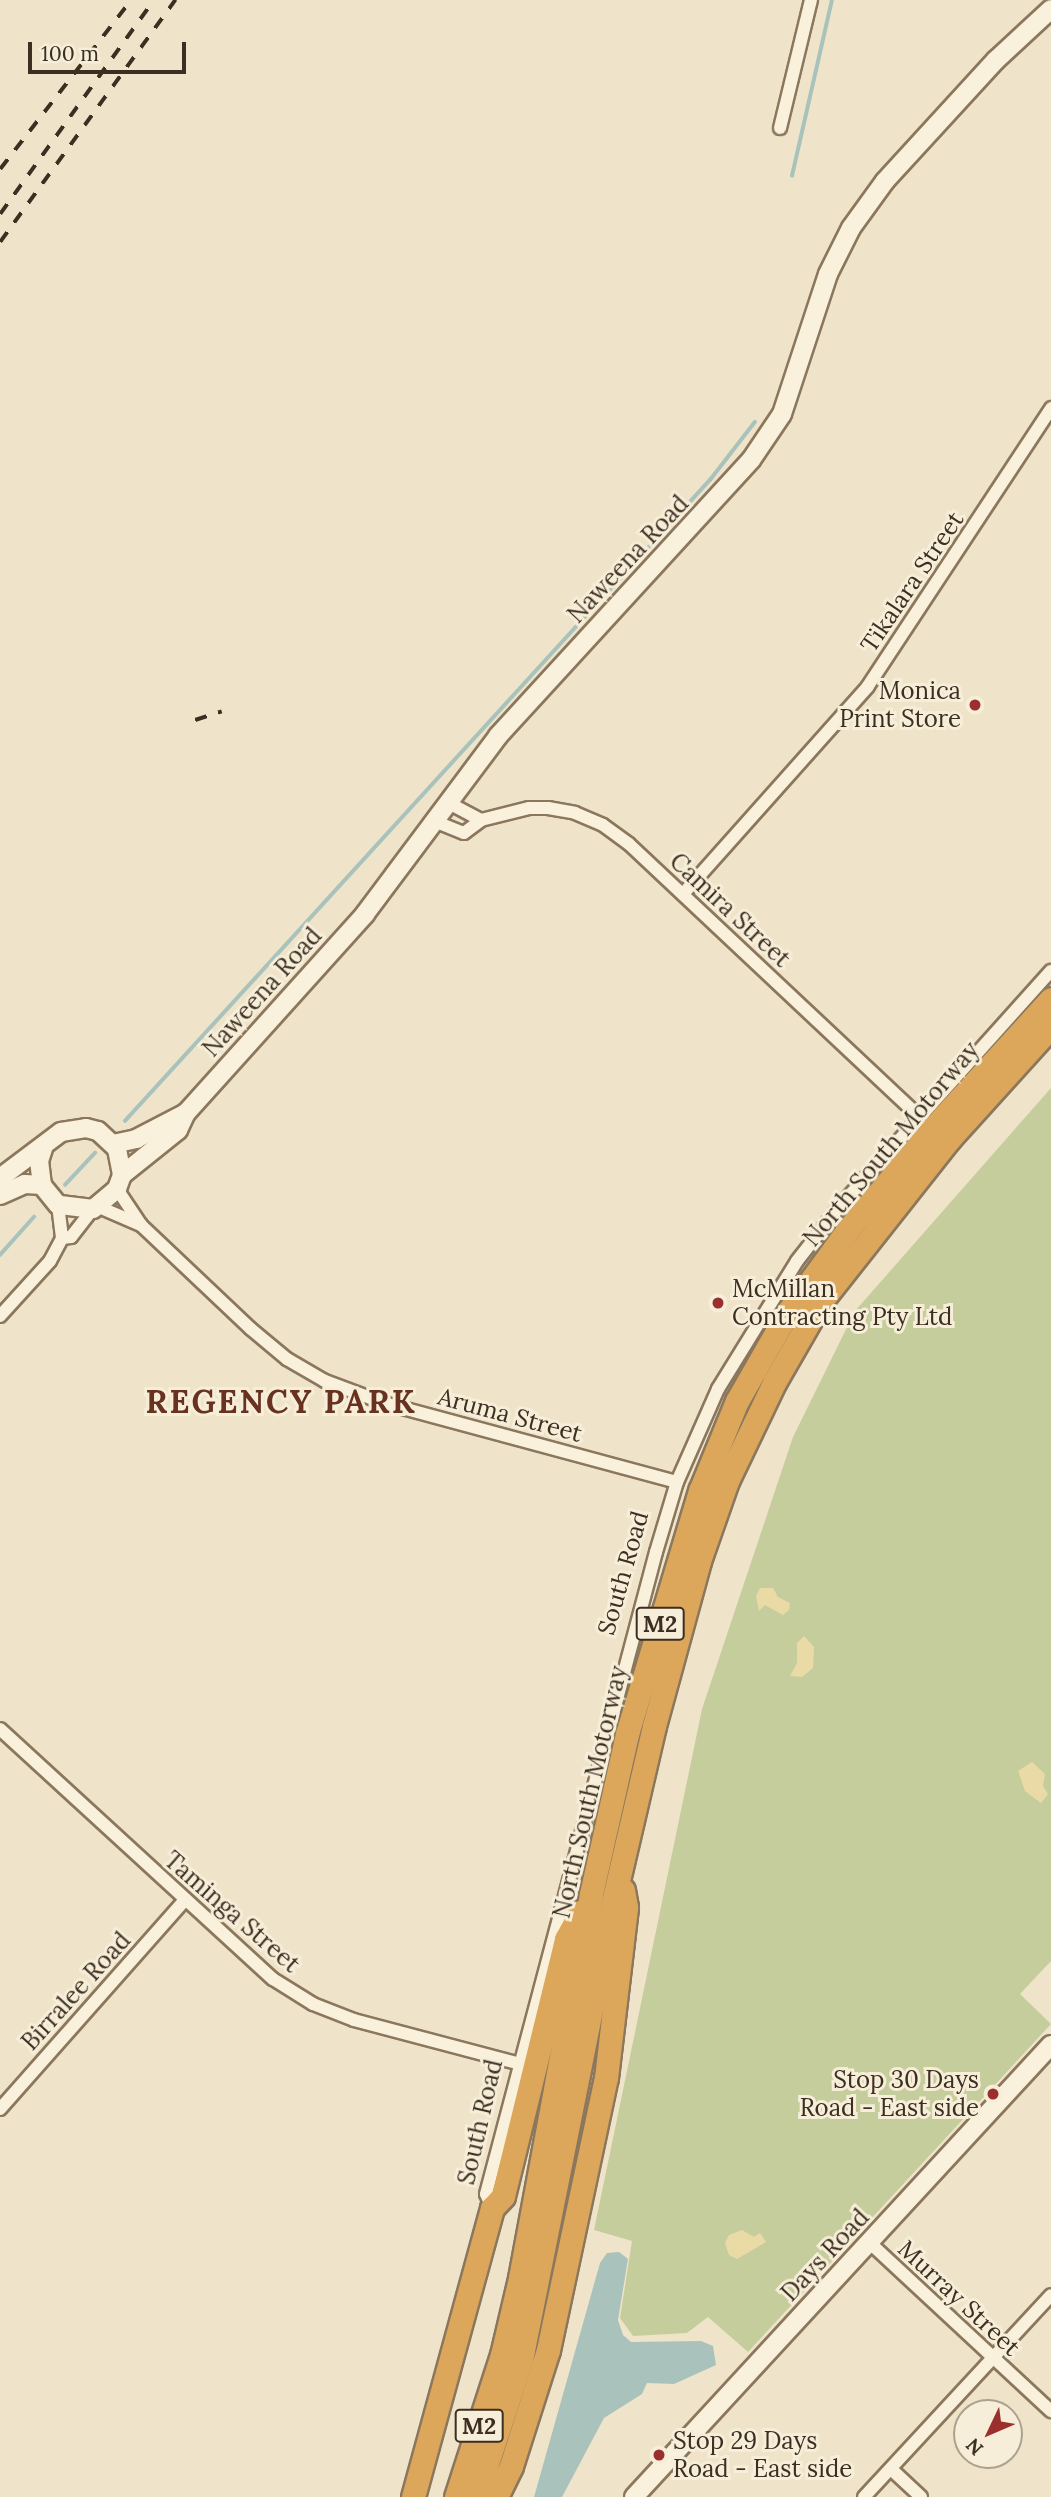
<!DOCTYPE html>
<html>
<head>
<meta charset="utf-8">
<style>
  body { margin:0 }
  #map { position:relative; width:1051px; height:2497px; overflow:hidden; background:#efe4c9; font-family:Lora,serif }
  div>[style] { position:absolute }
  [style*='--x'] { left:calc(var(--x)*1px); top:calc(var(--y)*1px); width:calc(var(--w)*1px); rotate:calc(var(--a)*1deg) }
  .green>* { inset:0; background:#c6cd9c }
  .sand>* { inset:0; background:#eadaa6 }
  .water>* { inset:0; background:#a9c3bc }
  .stream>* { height:3.5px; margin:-1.75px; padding:0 1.75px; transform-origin:1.75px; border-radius:1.75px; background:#a9c3bc }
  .roads { filter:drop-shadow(2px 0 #8b775d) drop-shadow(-2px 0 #8b775d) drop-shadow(0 2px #8b775d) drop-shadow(0 -2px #8b775d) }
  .street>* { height:12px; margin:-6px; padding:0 6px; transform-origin:6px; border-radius:6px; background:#f9f1dc }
  .secondary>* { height:18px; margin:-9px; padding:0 9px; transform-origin:9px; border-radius:9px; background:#f9f1dc }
  .highway>* { height:23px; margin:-11.5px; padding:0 11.5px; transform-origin:11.5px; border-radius:11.5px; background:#dca75b }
  .rail>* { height:3.5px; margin-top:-1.75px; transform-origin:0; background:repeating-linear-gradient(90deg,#3c2e21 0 12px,transparent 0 24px) }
  .dots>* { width:19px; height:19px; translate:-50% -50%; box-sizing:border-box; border:4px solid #f6eed8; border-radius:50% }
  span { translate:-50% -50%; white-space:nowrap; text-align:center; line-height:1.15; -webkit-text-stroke:6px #f6eed8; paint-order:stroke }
  .shield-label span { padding:2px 5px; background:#f6eed8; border:2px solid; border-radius:5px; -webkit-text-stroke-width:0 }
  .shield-label { font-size:23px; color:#3c2e21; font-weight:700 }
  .street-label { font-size:24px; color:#3c2e21 }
  .poi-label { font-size:24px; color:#3c2e21 }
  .right { translate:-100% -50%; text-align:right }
  .left { translate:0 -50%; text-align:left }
  .district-label { font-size:32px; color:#683120; font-weight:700; letter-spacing:2px }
  .north { position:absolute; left:953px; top:2399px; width:70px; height:70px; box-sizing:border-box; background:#f6eed8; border:2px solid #aca18f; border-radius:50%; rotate:226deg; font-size:19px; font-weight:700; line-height:28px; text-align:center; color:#3c2e21 }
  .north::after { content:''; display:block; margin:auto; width:24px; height:32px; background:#9a2f2d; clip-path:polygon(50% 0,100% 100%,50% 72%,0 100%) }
  .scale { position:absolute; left:28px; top:42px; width:158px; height:32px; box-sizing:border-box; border:4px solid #3c2e21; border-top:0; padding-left:9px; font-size:21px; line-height:24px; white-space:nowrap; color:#3c2e21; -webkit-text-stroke:5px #f6eed8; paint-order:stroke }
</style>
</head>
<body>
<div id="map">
  <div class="green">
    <div style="clip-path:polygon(1051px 1088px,1051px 1961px,1020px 1994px,1051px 2024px,748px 2352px,708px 2317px,687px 2333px,633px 2336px,620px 2318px,632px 2241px,594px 2230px,702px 1709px,793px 1437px,855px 1311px)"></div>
  </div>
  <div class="sand">
    <div style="clip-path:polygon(760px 1588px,773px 1588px,778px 1597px,790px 1603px,789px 1610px,783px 1615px,765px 1605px,759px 1611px,756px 1596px)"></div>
    <div style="clip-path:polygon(804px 1636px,814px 1647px,813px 1668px,802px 1677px,790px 1676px,797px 1663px,797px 1643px)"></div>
    <div style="clip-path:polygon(1032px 1762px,1045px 1774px,1043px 1786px,1048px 1794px,1041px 1803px,1025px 1791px,1018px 1771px)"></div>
    <div style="clip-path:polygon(742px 2230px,754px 2237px,760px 2233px,766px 2242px,737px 2259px,729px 2255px,725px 2243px,729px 2235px)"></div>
  </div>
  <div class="water">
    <div style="clip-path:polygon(619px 2252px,628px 2259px,618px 2320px,623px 2335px,631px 2342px,701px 2341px,713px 2346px,716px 2365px,674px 2384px,647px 2383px,642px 2394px,604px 2418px,562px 2497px,534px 2497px,600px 2263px,607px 2253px)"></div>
  </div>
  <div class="stream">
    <div style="--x:792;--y:176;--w:180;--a:-77.2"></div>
    <div style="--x:125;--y:1121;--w:868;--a:-47.62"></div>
    <div style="--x:710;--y:480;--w:73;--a:-52.2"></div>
    <div style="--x:65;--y:1185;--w:44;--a:-46.8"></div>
    <div style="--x:0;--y:1255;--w:51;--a:-48.2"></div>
  </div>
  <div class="roads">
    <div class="street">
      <div style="--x:780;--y:128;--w:132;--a:-76.4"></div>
      <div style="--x:447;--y:802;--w:38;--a:28"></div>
      <div style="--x:434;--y:821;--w:32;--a:22"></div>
      <div style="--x:464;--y:833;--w:21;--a:-37"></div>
      <div style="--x:481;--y:820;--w:49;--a:-14"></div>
      <div style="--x:529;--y:808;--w:19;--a:0"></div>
      <div style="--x:548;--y:808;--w:27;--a:10"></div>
      <div style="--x:575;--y:813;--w:30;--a:23"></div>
      <div style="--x:603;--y:825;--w:32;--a:36"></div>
      <div style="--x:629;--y:844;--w:396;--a:43.2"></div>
      <div style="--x:683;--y:894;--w:278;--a:-48.3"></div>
      <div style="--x:868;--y:686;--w:333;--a:-56.6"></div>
      <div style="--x:117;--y:1189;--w:43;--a:56.3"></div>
      <div style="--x:58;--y:1205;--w:33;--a:83"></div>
      <div style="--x:99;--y:1207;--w:46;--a:23.2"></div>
      <div style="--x:141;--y:1225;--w:151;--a:43.4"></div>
      <div style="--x:251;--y:1329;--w:47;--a:39.8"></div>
      <div style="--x:287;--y:1359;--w:44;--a:30.1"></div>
      <div style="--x:325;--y:1381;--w:63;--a:20.4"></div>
      <div style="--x:384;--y:1403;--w:303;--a:15.1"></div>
      <div style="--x:62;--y:1238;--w:9;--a:-6"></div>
      <div style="--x:71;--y:1237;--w:36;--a:-52"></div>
      <div style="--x:0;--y:1316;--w:74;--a:-47.7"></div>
      <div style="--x:50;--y:1261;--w:26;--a:-62"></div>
      <div style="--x:0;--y:1729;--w:370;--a:42.5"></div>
      <div style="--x:273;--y:1979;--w:47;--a:32"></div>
      <div style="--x:313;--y:2004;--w:44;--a:21.3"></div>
      <div style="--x:354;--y:2020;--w:172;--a:14.8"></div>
      <div style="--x:0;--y:2109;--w:278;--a:-48.5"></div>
      <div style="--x:492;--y:2208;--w:15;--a:-113"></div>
      <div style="--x:486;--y:2194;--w:664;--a:-75.17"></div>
      <div style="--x:656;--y:1552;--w:73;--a:-73.3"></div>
      <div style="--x:677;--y:1482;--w:102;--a:-66.2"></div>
      <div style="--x:718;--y:1389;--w:150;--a:-58.3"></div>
      <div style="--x:797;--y:1261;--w:70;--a:-52"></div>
      <div style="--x:840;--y:1206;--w:316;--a:-48.1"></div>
      <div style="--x:870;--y:2243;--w:247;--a:42.9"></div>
      <div style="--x:891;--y:2469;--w:41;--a:43"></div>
      <div style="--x:864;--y:2497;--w:275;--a:-47.2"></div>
    </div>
    <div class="secondary">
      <div style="--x:113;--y:1144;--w:24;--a:-12"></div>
      <div style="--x:136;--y:1139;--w:56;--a:-27.5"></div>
      <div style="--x:122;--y:1175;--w:72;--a:-38.8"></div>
      <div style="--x:178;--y:1130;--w:19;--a:-65"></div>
      <div style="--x:186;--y:1113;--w:268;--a:-48"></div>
      <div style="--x:365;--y:914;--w:222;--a:-53.2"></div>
      <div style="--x:498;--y:736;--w:374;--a:-47.5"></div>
      <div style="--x:751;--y:460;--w:55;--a:-56"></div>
      <div style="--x:782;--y:414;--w:147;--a:-71.8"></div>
      <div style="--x:828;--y:274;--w:51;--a:-63.4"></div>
      <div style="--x:851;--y:228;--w:58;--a:-54.1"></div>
      <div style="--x:885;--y:181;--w:164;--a:-47.5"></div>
      <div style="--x:996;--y:60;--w:75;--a:-42.8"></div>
      <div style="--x:0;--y:1178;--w:76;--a:-37"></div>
      <div style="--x:61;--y:1132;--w:25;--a:-9"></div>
      <div style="--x:86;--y:1128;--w:12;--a:14"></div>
      <div style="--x:98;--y:1131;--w:26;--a:43"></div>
      <div style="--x:117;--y:1149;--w:26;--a:79"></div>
      <div style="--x:122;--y:1175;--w:15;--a:110"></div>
      <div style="--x:117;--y:1189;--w:31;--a:140"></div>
      <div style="--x:93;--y:1209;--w:35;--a:-173"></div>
      <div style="--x:58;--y:1205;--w:26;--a:-129"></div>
      <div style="--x:42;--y:1185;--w:24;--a:-97"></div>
      <div style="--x:39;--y:1161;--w:13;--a:-72"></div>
      <div style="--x:0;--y:1195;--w:27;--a:-24"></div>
      <div style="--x:25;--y:1184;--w:17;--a:3"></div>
      <div style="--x:634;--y:2497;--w:615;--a:-47.31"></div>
    </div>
    <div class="highway">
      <div style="--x:413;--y:2497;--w:300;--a:-74.7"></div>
      <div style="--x:492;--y:2208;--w:16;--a:-47"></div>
      <div style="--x:503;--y:2196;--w:265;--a:-76.2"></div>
      <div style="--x:566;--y:1939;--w:31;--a:-61"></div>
      <div style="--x:456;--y:2497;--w:149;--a:-72.1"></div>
      <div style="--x:502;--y:2355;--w:79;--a:-76.8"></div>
      <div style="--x:520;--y:2278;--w:391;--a:-79.5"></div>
      <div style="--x:591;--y:1894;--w:164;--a:-77.3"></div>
      <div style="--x:627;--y:1734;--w:254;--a:-73.3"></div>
      <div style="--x:700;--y:1491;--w:97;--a:-67.7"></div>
      <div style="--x:737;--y:1401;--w:103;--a:-60.2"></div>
      <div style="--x:788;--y:1312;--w:105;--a:-53.9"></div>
      <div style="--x:850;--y:1227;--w:131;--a:-50"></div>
      <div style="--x:934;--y:1127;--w:173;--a:-47.6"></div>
      <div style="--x:476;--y:2497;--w:144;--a:-71.8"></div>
      <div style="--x:521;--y:2360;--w:454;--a:-78.7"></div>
      <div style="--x:610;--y:1915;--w:194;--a:-76.9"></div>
      <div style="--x:654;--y:1726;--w:171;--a:-74.7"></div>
      <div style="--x:699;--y:1561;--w:85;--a:-70.7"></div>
      <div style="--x:727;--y:1481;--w:111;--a:-64.4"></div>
      <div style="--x:775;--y:1381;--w:92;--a:-60.1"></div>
      <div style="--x:821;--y:1301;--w:206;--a:-51.7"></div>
      <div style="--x:949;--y:1139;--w:152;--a:-47.9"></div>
      <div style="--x:496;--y:2497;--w:34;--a:-64"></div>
      <div style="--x:511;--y:2466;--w:122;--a:-72.3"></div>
      <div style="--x:548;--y:2350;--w:278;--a:-78"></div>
      <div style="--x:606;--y:2078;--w:172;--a:-83.3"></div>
      <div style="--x:626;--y:1907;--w:17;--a:-100"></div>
    </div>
  </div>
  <div class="rail">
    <div style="--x:0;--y:169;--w:214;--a:-52.2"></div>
    <div style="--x:0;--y:214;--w:264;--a:-54.3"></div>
    <div style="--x:0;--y:242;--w:299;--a:-54.1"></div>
    <div style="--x:195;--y:720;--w:28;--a:-18"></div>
  </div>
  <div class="dots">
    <div style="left:975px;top:705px;background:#9a2f2d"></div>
    <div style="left:718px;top:1303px;background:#9a2f2d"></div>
    <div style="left:993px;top:2094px;background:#9a2f2d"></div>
    <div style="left:659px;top:2455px;background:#9a2f2d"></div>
  </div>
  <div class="shield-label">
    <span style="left:660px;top:1624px">M2</span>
    <span style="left:479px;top:2426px">M2</span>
  </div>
  <div class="street-label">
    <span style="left:628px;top:559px;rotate:-47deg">Naweena Road</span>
    <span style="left:912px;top:582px;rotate:-56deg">Tikalara Street</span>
    <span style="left:730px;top:910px;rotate:43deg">Camira Street</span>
    <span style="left:262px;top:992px;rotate:-48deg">Naweena Road</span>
    <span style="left:891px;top:1144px;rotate:-50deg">North South Motorway</span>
    <span style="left:510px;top:1415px;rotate:15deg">Aruma Street</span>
    <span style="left:623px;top:1573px;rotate:-74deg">South Road</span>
    <span style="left:590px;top:1792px;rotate:-77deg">North South Motorway</span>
    <span style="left:232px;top:1912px;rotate:41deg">Taminga Street</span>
    <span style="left:76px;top:1991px;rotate:-48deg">Birralee Road</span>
    <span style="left:480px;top:2122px;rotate:-77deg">South Road</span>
    <span style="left:825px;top:2255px;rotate:-47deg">Days Road</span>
    <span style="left:959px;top:2298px;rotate:43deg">Murray Street</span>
  </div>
  <div class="poi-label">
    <span class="right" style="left:961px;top:705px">Monica<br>Print Store</span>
    <span class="left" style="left:732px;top:1303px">McMillan<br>Contracting Pty Ltd</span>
    <span class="right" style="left:979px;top:2094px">Stop 30 Days<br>Road - East side</span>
    <span class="left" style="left:673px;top:2455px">Stop 29 Days<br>Road - East side</span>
  </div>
  <div class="district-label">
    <span style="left:281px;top:1402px">REGENCY PARK</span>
  </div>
  <div class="north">N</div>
  <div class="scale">100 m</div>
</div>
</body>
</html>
